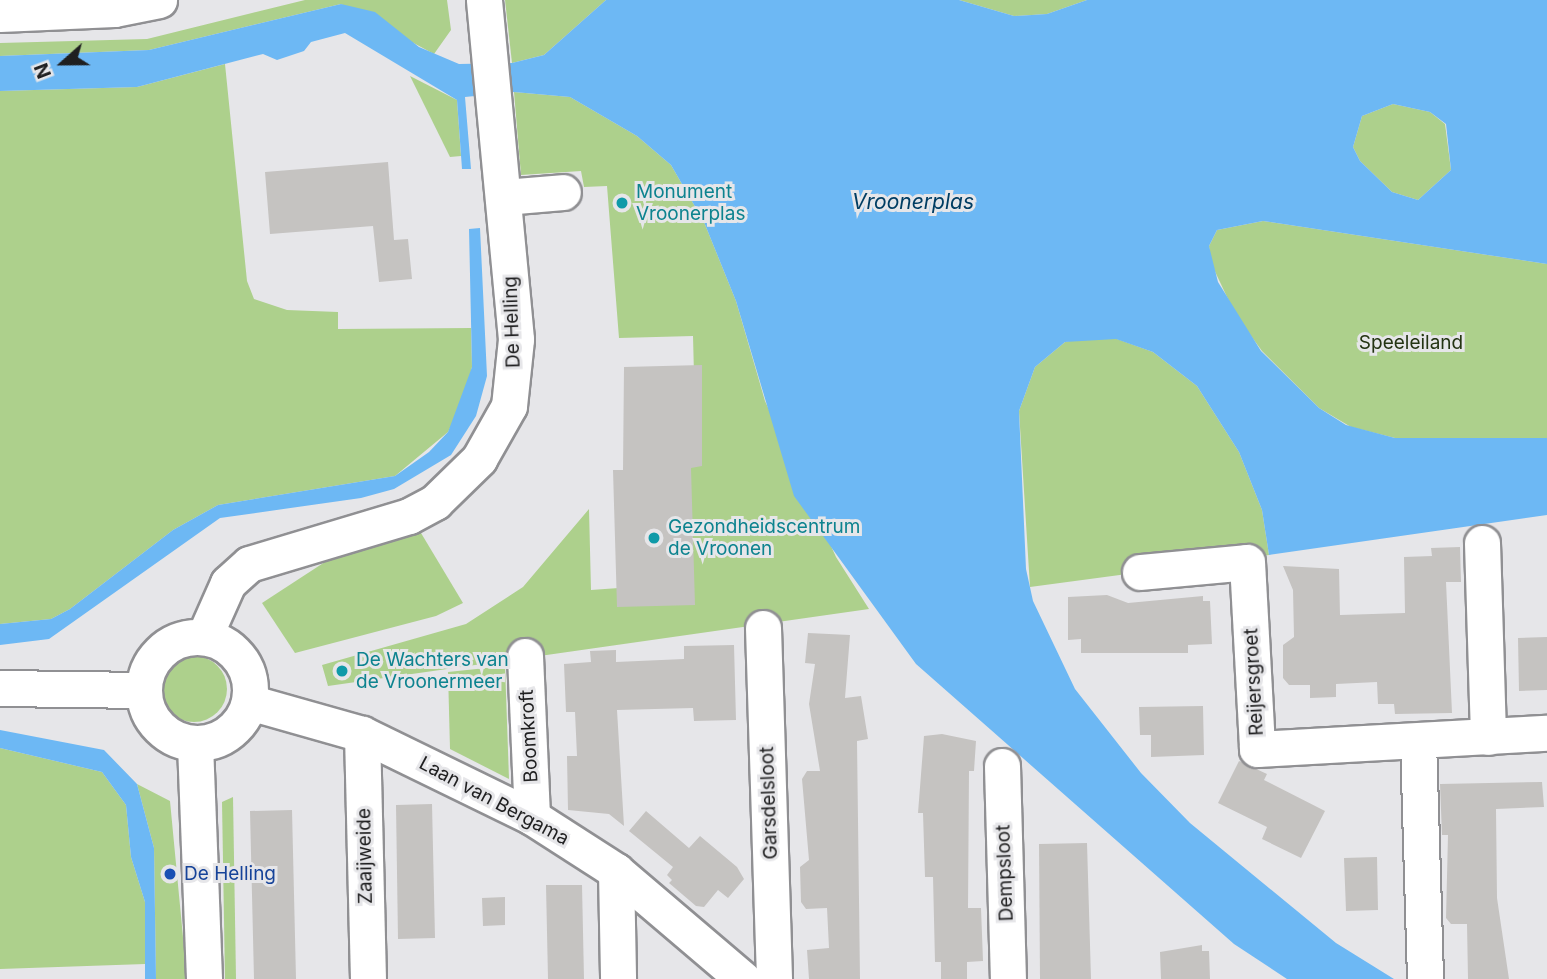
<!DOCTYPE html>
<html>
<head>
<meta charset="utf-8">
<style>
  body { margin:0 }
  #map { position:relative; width:1547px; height:979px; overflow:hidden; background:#e6e6e9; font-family:Inter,sans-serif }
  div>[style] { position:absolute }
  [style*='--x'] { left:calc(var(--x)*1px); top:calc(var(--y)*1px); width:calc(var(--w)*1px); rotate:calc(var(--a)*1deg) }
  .green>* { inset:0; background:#add08c }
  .round { border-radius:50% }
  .water>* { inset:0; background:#6db8f4 }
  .building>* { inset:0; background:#c5c3c1 }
  .roads { filter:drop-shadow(2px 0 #909093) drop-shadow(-2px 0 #909093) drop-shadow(0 2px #909093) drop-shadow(0 -2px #909093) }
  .minor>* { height:35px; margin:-17.5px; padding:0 17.5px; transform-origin:17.5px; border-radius:17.5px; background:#fff }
  .minor>.ring { margin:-17.5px; padding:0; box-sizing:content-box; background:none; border:35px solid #fff; border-radius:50% }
  .dots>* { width:19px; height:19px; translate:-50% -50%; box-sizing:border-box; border:4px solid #e6e6e9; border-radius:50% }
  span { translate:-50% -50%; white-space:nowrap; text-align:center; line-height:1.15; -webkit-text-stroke:6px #e6e6e9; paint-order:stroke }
  .culture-label { font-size:19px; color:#0d838f }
  .left { translate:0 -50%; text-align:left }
  .street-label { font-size:19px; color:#1f1f20 }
  .park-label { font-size:19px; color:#243413 }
  .transit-label { font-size:19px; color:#164399 }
  .water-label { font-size:21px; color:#003d63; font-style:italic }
  .north { position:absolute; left:28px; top:28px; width:70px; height:70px; -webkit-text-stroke:5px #e6e6e9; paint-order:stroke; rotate:249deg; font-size:19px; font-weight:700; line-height:28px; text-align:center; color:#1f1f20 }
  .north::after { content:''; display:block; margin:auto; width:24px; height:32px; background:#1f1f20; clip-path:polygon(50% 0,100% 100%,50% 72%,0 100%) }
</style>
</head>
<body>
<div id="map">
  <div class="green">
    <div style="clip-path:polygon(305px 0,447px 0,451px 30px,434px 54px,341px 4px,149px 50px,0 56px,0 43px,147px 39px)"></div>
    <div style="clip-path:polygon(505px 0,606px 0,544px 55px,512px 63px)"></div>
    <div style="clip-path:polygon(959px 0,1087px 0,1047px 14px,1014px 16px)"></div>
    <div style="clip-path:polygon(225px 64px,247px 281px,254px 299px,287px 310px,338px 312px,338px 329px,471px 328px,472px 367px,464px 400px,448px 432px,395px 476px,218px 505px,173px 530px,70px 609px,51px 619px,0 624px,0 91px,137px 87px)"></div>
    <div style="clip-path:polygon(410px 76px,457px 100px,461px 156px,450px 157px)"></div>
    <div style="clip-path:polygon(514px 92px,570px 97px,637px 136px,671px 165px,704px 222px,736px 301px,765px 401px,836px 557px,869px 609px,328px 686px,322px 665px,466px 624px,523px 587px,589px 509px,591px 590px,688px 583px,684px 455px,696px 453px,693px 336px,619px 338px,607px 186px,584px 187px,581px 171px,521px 175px)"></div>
    <div style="clip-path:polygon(1393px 104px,1430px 112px,1445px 124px,1451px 170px,1418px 200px,1392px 192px,1360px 161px,1353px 147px,1362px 116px)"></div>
    <div style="clip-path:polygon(1263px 221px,1547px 264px,1547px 438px,1395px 438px,1351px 427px,1319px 408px,1262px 351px,1235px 314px,1211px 263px,1209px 246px,1217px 230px)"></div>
    <div style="clip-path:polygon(1085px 338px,1117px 339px,1153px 352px,1197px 386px,1239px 452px,1262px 510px,1269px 555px,1030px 587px,1019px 411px,1035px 367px,1065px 342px)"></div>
    <div style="clip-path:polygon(418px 528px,463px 603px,436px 616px,295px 653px,262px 603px,331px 558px)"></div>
    <div class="round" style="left:161px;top:656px;width:66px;height:66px"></div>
    <div style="clip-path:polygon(505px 666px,509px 779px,450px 749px,448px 672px)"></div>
    <div style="clip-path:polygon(0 748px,102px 772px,126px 805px,131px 857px,145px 902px,145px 964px,0 969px)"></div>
    <div style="clip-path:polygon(137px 784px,170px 801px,187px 979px,156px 979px,154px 848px)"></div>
    <div style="clip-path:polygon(233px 797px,236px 979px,225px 979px,222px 802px)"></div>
  </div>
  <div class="water">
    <div style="clip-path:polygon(evenodd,606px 0,959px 0,1014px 16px,1047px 14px,1087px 0,1547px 0,1547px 264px,1263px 221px,1217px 230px,1209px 246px,1218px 282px,1261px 351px,1319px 408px,1346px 425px,1395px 438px,1547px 438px,1547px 515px,1269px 555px,1262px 510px,1239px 452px,1197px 386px,1153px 352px,1116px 339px,1065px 342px,1035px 367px,1019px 411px,1026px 569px,1033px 601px,1075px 689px,1141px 773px,1190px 823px,1336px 943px,1394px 979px,1287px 979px,1234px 944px,916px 664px,794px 496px,736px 301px,704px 222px,671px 165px,637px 136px,570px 97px,514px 92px,465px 97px,471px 169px,462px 169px,457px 100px,345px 33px,311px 42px,304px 51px,277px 60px,263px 54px,137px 87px,0 91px,0 56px,149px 50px,341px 4px,375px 12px,419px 47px,459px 64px,512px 63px,544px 55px,606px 0,1393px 104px,1430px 112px,1446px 124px,1451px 170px,1418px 200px,1392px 192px,1360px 161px,1353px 147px,1362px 116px,1393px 104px)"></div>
    <div style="clip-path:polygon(480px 228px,487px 376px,476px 416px,451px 455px,394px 489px,361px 498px,220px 518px,49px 639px,0 645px,0 624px,51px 619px,70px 609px,173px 530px,218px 505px,395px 476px,429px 452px,448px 432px,472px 367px,469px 229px)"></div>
    <div style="clip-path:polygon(0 730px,104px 750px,137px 784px,154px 848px,156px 979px,145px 979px,145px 902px,131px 857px,126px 805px,102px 772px,0 748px)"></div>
  </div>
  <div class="building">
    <div style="clip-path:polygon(388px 162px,394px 240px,408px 239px,412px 279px,379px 282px,373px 226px,270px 234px,265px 172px)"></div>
    <div style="clip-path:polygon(702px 365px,702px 466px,691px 468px,695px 605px,617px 607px,613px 470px,623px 470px,624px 367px)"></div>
    <div style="clip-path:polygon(1460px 547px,1461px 582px,1446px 582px,1452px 713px,1395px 714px,1394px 704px,1378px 704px,1377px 682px,1336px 684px,1336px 697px,1310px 698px,1310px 685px,1289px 685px,1283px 678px,1283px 645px,1294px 637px,1293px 590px,1283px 566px,1339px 569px,1340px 615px,1405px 613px,1404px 557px,1432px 556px,1431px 548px)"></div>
    <div style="clip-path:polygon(1107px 595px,1128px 603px,1203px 596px,1203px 601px,1210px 601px,1212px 644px,1188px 645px,1188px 653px,1081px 653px,1081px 639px,1068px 640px,1068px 597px)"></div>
    <div style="clip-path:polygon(808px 633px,850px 635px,845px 698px,861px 696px,868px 739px,857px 741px,860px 979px,809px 979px,807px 950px,829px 948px,827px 908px,806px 909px,801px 902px,800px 867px,809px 860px,802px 779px,807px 771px,820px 771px,809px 704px,815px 664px,805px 663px)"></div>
    <div style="clip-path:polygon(1547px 637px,1547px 690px,1519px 691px,1518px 638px)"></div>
    <div style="clip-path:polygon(734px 645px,736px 720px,694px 721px,693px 708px,617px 710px,624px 826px,609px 814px,568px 810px,567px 756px,577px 756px,575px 712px,566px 712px,564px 664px,591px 662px,590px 651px,616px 650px,616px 662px,684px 659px,684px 646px)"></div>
    <div style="clip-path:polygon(1203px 706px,1204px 755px,1151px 757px,1151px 735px,1140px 735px,1139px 707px)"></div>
    <div style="clip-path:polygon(942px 734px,976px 741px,974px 771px,969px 771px,968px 908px,981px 908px,983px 961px,967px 962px,967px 979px,941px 979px,941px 962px,935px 962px,933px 877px,925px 877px,923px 813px,918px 813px,924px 736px)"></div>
    <div style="clip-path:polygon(1239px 761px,1267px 774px,1264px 780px,1325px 811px,1301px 858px,1262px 839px,1267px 827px,1218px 803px)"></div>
    <div style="clip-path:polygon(1542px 782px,1544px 807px,1496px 809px,1497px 898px,1509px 979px,1468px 979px,1467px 924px,1451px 924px,1446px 918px,1448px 835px,1442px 835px,1440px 784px)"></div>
    <div style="clip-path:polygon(432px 804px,435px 938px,398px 939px,396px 805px)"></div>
    <div style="clip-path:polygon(292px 810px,296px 979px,254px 979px,250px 811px)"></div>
    <div style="clip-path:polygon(646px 811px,689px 848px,700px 836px,737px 867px,744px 879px,728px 898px,718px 890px,704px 907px,696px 906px,669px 883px,672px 880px,667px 875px,673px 867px,629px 831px)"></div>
    <div style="clip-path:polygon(1087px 843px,1091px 979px,1040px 979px,1039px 844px)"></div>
    <div style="clip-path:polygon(1377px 857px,1378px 910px,1346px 911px,1344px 858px)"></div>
    <div style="clip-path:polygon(546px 885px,582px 885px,584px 979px,548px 979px)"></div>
    <div style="clip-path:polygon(505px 897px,505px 925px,483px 926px,482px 898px)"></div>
    <div style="clip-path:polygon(1202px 945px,1202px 951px,1209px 951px,1210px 979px,1161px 979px,1160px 952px)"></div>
  </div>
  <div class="roads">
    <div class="minor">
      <div style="--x:0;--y:14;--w:114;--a:-2.5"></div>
      <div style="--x:114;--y:9;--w:46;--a:-11.3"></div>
      <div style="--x:504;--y:197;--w:59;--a:-4.8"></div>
      <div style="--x:1482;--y:543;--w:194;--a:88.2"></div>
      <div style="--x:1140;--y:572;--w:107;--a:-5.3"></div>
      <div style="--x:1247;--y:562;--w:187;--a:86.9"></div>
      <div style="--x:1257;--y:749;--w:290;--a:-3.2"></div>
      <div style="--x:763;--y:628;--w:351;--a:88.2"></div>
      <div class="ring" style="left:144px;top:637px;width:71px;height:71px"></div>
      <div style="--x:204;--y:637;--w:59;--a:-66"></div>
      <div style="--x:228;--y:583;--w:28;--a:-42"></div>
      <div style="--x:249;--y:564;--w:167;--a:-16.7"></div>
      <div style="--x:409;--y:516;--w:30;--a:-28"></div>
      <div style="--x:435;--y:502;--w:62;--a:-44.3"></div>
      <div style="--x:479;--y:459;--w:61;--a:-60.5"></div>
      <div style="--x:509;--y:406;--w:67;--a:-84"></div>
      <div style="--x:516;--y:339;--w:341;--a:-95.4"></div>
      <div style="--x:525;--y:656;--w:161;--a:87.5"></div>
      <div style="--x:0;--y:688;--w:143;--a:0.8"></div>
      <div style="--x:249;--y:702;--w:117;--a:15.8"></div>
      <div style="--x:362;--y:734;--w:189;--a:26"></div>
      <div style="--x:532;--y:817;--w:100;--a:32.7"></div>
      <div style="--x:616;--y:871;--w:167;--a:40.4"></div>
      <div style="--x:362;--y:734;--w:245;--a:88.6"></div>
      <div style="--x:1418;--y:741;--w:238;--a:88.3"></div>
      <div style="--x:195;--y:744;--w:235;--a:87.8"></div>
      <div style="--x:1002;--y:766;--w:213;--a:88.4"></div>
      <div style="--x:616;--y:871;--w:108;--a:88.9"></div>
    </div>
  </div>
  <div class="dots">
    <div style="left:622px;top:203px;background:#0f9aa8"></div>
    <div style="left:654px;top:538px;background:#0f9aa8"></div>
    <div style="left:342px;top:671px;background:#0f9aa8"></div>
    <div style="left:170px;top:874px;background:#1a4fb4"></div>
  </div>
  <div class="culture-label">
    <span class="left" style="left:636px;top:203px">Monument<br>Vroonerplas</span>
    <span class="left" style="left:668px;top:538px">Gezondheidscentrum<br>de Vroonen</span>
    <span class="left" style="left:356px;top:671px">De Wachters van<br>de Vroonermeer</span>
  </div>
  <div class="street-label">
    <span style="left:512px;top:322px;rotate:-92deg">De Helling</span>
    <span style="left:1254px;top:682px;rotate:-93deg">Reijersgroet</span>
    <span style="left:529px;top:736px;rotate:-93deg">Boomkroft</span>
    <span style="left:494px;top:801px;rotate:28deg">Laan van Bergama</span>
    <span style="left:769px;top:803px;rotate:-92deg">Garsdelsloot</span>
    <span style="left:365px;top:856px;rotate:-91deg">Zaaijweide</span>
    <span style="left:1005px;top:873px;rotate:-92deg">Dempsloot</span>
  </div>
  <div class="park-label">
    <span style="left:1411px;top:343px">Speeleiland</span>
  </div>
  <div class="transit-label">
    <span class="left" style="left:184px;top:874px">De Helling</span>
  </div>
  <div class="water-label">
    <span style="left:913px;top:202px">Vroonerplas</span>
  </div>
  <div class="north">N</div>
</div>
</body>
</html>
